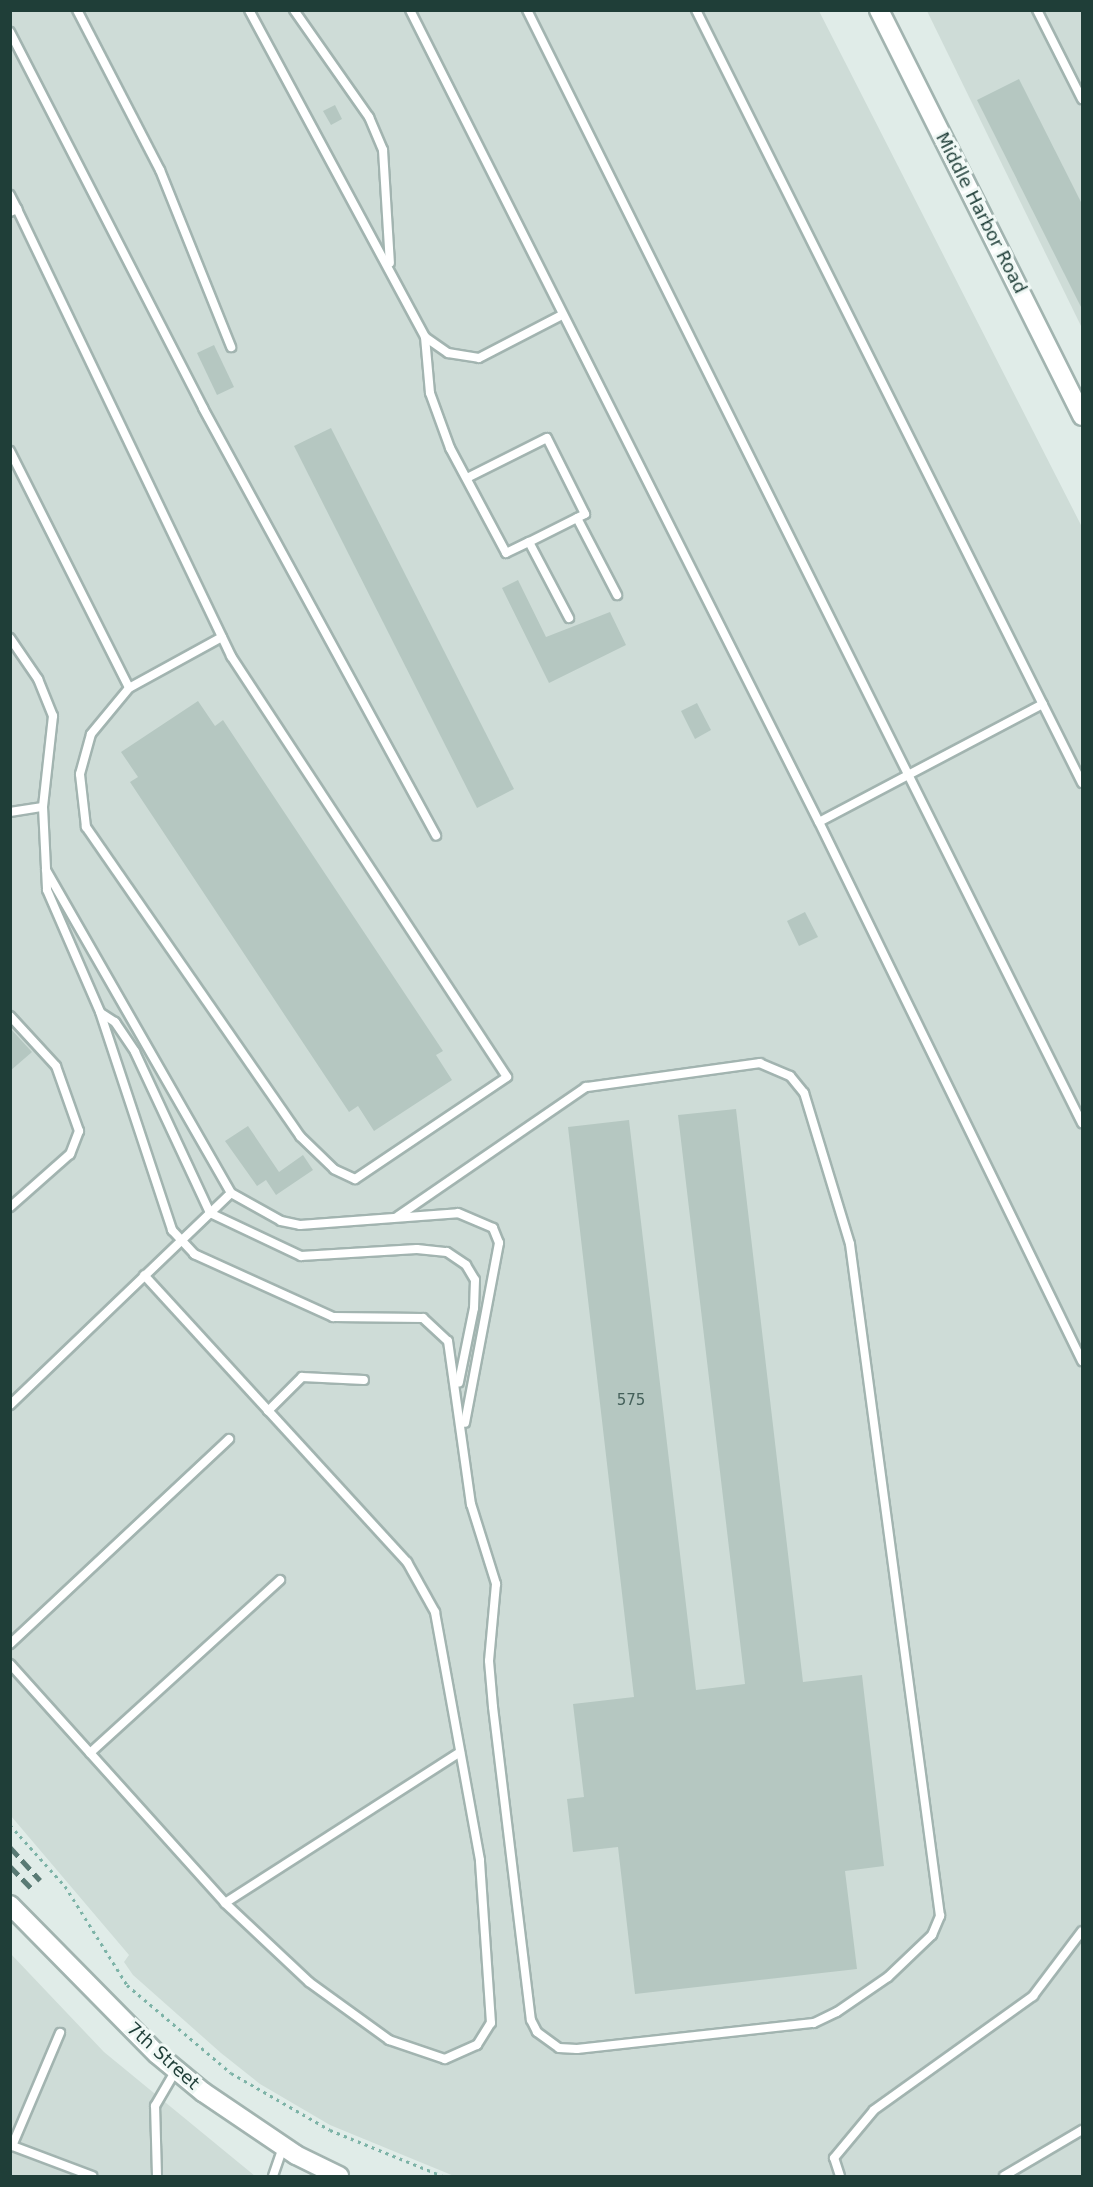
<!DOCTYPE html>
<html>
<head>
<meta charset="utf-8">
<style>
  body { margin:0 }
  #map { position:relative; width:1093px; height:2187px; overflow:hidden; background:#e0ece8; font-family:"DejaVu Sans",sans-serif }
  div>[style] { position:absolute }
  [style*='--x'] { left:calc(var(--x)*1px); top:calc(var(--y)*1px); width:calc(var(--w)*1px); rotate:calc(var(--a)*1deg) }
  .built>* { inset:0; background:#cedcd7 }
  .building>* { inset:0; background:#b5c7c1 }
  .path>* { height:3px; margin-top:-1.5px; transform-origin:0; background:repeating-linear-gradient(90deg,#7db3a7 0 3px,transparent 0 7.5px) }
  .roads { filter:drop-shadow(2px 0 #a2b4b0) drop-shadow(-2px 0 #a2b4b0) drop-shadow(0 2px #a2b4b0) drop-shadow(0 -2px #a2b4b0) }
  .service>* { height:8px; margin:-4px; padding:0 4px; transform-origin:4px; border-radius:4px; background:#fff }
  .secondary>* { height:18px; margin:-9px; padding:0 9px; transform-origin:9px; border-radius:9px; background:#fff }
  .rail>* { height:4.5px; margin-top:-2.25px; transform-origin:0; background:repeating-linear-gradient(90deg,#597a74 0 12px,transparent 0 18px) }
  span { translate:-50% -50%; white-space:nowrap; text-align:center; line-height:1.15; -webkit-text-stroke:6px #f0f8f5; paint-order:stroke }
  .number-label { font-size:15px; color:#44605a }
  .number-label span { -webkit-text-stroke-width:0 }
  .street-label { font-size:18px; color:#1f3e38 }
  .frame { position:absolute; inset:0; border:12px solid #1f3e38; pointer-events:none }
</style>
</head>
<body>
<div id="map">
  <div class="built">
    <div style="clip-path:polygon(10px 11px,819px 11px,1082px 527px,1082px 2176px,454px 2176px,330px 2125px,260px 2084px,221px 2053px,133px 1975px,124px 1962px,129px 1955px,11px 1816px)"></div>
    <div style="clip-path:polygon(927px 11px,1082px 11px,1082px 328px)"></div>
    <div style="clip-path:polygon(10px 1953px,104px 2052px,255px 2176px,11px 2176px)"></div>
  </div>
  <div class="building">
    <div style="clip-path:polygon(1019px 79px,1083px 206px,1083px 311px,977px 100px)"></div>
    <div style="clip-path:polygon(335px 105px,342px 119px,331px 125px,323px 111px)"></div>
    <div style="clip-path:polygon(214px 345px,234px 387px,217px 395px,197px 353px)"></div>
    <div style="clip-path:polygon(331px 428px,514px 789px,477px 808px,294px 446px)"></div>
    <div style="clip-path:polygon(518px 580px,546px 637px,610px 612px,626px 645px,549px 683px,502px 588px)"></div>
    <div style="clip-path:polygon(198px 701px,215px 726px,223px 720px,443px 1051px,436px 1055px,452px 1080px,374px 1131px,358px 1106px,349px 1112px,130px 782px,138px 777px,121px 752px)"></div>
    <div style="clip-path:polygon(697px 703px,711px 730px,695px 739px,681px 711px)"></div>
    <div style="clip-path:polygon(805px 912px,818px 937px,799px 946px,787px 921px)"></div>
    <div style="clip-path:polygon(10px 1028px,32px 1052px,10px 1071px)"></div>
    <div style="clip-path:polygon(736px 1109px,803px 1682px,862px 1675px,884px 1866px,845px 1871px,857px 1969px,635px 1994px,618px 1847px,573px 1852px,567px 1799px,584px 1797px,573px 1704px,634px 1697px,568px 1127px,629px 1120px,696px 1690px,745px 1684px,678px 1115px)"></div>
    <div style="clip-path:polygon(248px 1126px,279px 1172px,303px 1155px,313px 1170px,276px 1195px,266px 1180px,257px 1186px,225px 1141px)"></div>
  </div>
  <div class="path">
    <div style="--x:10;--y:1825;--w:82;--a:48"></div>
    <div style="--x:65;--y:1886;--w:117;--a:57.9"></div>
    <div style="--x:127;--y:1985;--w:136;--a:40.2"></div>
    <div style="--x:231;--y:2073;--w:114;--a:29.9"></div>
    <div style="--x:330;--y:2130;--w:122;--a:22.2"></div>
  </div>
  <div class="roads">
    <div class="service">
      <div style="--x:77;--y:10;--w:180;--a:62.6"></div>
      <div style="--x:160;--y:170;--w:191;--a:68.1"></div>
      <div style="--x:249;--y:10;--w:371;--a:61.7"></div>
      <div style="--x:425;--y:337;--w:28;--a:35"></div>
      <div style="--x:448;--y:353;--w:31;--a:9"></div>
      <div style="--x:479;--y:358;--w:91;--a:-27.4"></div>
      <div style="--x:294;--y:10;--w:131;--a:55"></div>
      <div style="--x:369;--y:117;--w:36;--a:67"></div>
      <div style="--x:383;--y:150;--w:113;--a:86.5"></div>
      <div style="--x:410;--y:10;--w:909;--a:63.27"></div>
      <div style="--x:819;--y:822;--w:600;--a:63.99"></div>
      <div style="--x:527;--y:10;--w:1244;--a:63.5"></div>
      <div style="--x:696;--y:10;--w:864;--a:63.46"></div>
      <div style="--x:1037;--y:10;--w:100;--a:63.2"></div>
      <div style="--x:10;--y:32;--w:423;--a:62.8"></div>
      <div style="--x:203;--y:408;--w:487;--a:61.4"></div>
      <div style="--x:10;--y:195;--w:16;--a:63"></div>
      <div style="--x:10;--y:212;--w:8;--a:-23"></div>
      <div style="--x:17;--y:209;--w:496;--a:64.4"></div>
      <div style="--x:231;--y:656;--w:503;--a:56.75"></div>
      <div style="--x:507;--y:1077;--w:183;--a:146.1"></div>
      <div style="--x:355;--y:1179;--w:23;--a:-155"></div>
      <div style="--x:334;--y:1169;--w:47;--a:-135.9"></div>
      <div style="--x:300;--y:1136;--w:376;--a:-124.7"></div>
      <div style="--x:86;--y:827;--w:53;--a:-96.5"></div>
      <div style="--x:80;--y:774;--w:41;--a:-74.6"></div>
      <div style="--x:91;--y:734;--w:60;--a:-50.4"></div>
      <div style="--x:425;--y:337;--w:56;--a:84.9"></div>
      <div style="--x:430;--y:393;--w:59;--a:70"></div>
      <div style="--x:450;--y:448;--w:119;--a:61.9"></div>
      <div style="--x:506;--y:553;--w:25;--a:-26"></div>
      <div style="--x:529;--y:542;--w:86;--a:62.2"></div>
      <div style="--x:10;--y:451;--w:265;--a:63.3"></div>
      <div style="--x:129;--y:688;--w:106;--a:-28.7"></div>
      <div style="--x:467;--y:478;--w:89;--a:-26.6"></div>
      <div style="--x:547;--y:438;--w:85;--a:63.4"></div>
      <div style="--x:585;--y:514;--w:63;--a:153.4"></div>
      <div style="--x:577;--y:518;--w:87;--a:62.5"></div>
      <div style="--x:10;--y:638;--w:50;--a:55.7"></div>
      <div style="--x:38;--y:679;--w:40;--a:68"></div>
      <div style="--x:53;--y:716;--w:92;--a:96.3"></div>
      <div style="--x:43;--y:807;--w:83;--a:87.2"></div>
      <div style="--x:47;--y:890;--w:133;--a:66.5"></div>
      <div style="--x:100;--y:1012;--w:230;--a:71.7"></div>
      <div style="--x:172;--y:1230;--w:33;--a:47"></div>
      <div style="--x:194;--y:1254;--w:153;--a:24.4"></div>
      <div style="--x:333;--y:1317;--w:90;--a:0.6"></div>
      <div style="--x:423;--y:1318;--w:34;--a:43"></div>
      <div style="--x:448;--y:1341;--w:165;--a:82"></div>
      <div style="--x:471;--y:1504;--w:84;--a:72.6"></div>
      <div style="--x:496;--y:1584;--w:77;--a:95.2"></div>
      <div style="--x:489;--y:1661;--w:46;--a:85"></div>
      <div style="--x:493;--y:1707;--w:315;--a:83.1"></div>
      <div style="--x:531;--y:2020;--w:13;--a:63"></div>
      <div style="--x:537;--y:2032;--w:27;--a:36"></div>
      <div style="--x:559;--y:2048;--w:18;--a:3"></div>
      <div style="--x:577;--y:2049;--w:238;--a:-6.3"></div>
      <div style="--x:814;--y:2023;--w:25;--a:-26"></div>
      <div style="--x:837;--y:2012;--w:62;--a:-34.5"></div>
      <div style="--x:888;--y:1977;--w:61;--a:-43.7"></div>
      <div style="--x:932;--y:1935;--w:21;--a:-67"></div>
      <div style="--x:940;--y:1916;--w:678;--a:-97.63"></div>
      <div style="--x:850;--y:1244;--w:158;--a:-106.9"></div>
      <div style="--x:804;--y:1093;--w:22;--a:-129"></div>
      <div style="--x:790;--y:1076;--w:33;--a:-157"></div>
      <div style="--x:760;--y:1063;--w:176;--a:172.1"></div>
      <div style="--x:586;--y:1087;--w:228;--a:145.5"></div>
      <div style="--x:10;--y:812;--w:33;--a:-9"></div>
      <div style="--x:819;--y:822;--w:253;--a:-27.8"></div>
      <div style="--x:46;--y:870;--w:372;--a:60.2"></div>
      <div style="--x:231;--y:1193;--w:57;--a:29.2"></div>
      <div style="--x:281;--y:1221;--w:19;--a:12"></div>
      <div style="--x:300;--y:1225;--w:158;--a:-4.3"></div>
      <div style="--x:458;--y:1213;--w:38;--a:23"></div>
      <div style="--x:493;--y:1228;--w:16;--a:68"></div>
      <div style="--x:499;--y:1243;--w:183;--a:100.7"></div>
      <div style="--x:101;--y:1013;--w:17;--a:33"></div>
      <div style="--x:115;--y:1022;--w:36;--a:56"></div>
      <div style="--x:135;--y:1052;--w:178;--a:65"></div>
      <div style="--x:210;--y:1213;--w:101;--a:25.3"></div>
      <div style="--x:301;--y:1256;--w:116;--a:-3.5"></div>
      <div style="--x:417;--y:1249;--w:30;--a:6"></div>
      <div style="--x:447;--y:1252;--w:23;--a:34"></div>
      <div style="--x:466;--y:1265;--w:17;--a:59"></div>
      <div style="--x:475;--y:1280;--w:28;--a:92"></div>
      <div style="--x:474;--y:1308;--w:76;--a:101.5"></div>
      <div style="--x:10;--y:1016;--w:68;--a:47.4"></div>
      <div style="--x:56;--y:1066;--w:69;--a:70.5"></div>
      <div style="--x:79;--y:1131;--w:25;--a:111"></div>
      <div style="--x:70;--y:1154;--w:80;--a:138.5"></div>
      <div style="--x:10;--y:1405;--w:306;--a:-43.8"></div>
      <div style="--x:268;--y:1411;--w:48;--a:-45"></div>
      <div style="--x:302;--y:1377;--w:62;--a:2.8"></div>
      <div style="--x:10;--y:1644;--w:300;--a:-43.1"></div>
      <div style="--x:10;--y:1664;--w:321;--a:48"></div>
      <div style="--x:225;--y:1903;--w:115;--a:43.2"></div>
      <div style="--x:309;--y:1982;--w:99;--a:35.9"></div>
      <div style="--x:389;--y:2040;--w:59;--a:18.7"></div>
      <div style="--x:445;--y:2059;--w:35;--a:-24"></div>
      <div style="--x:477;--y:2045;--w:26;--a:-58"></div>
      <div style="--x:491;--y:2023;--w:163;--a:-93.9"></div>
      <div style="--x:480;--y:1860;--w:252;--a:-100.3"></div>
      <div style="--x:435;--y:1612;--w:57;--a:-119.2"></div>
      <div style="--x:407;--y:1562;--w:389;--a:-132.5"></div>
      <div style="--x:90;--y:1753;--w:257;--a:-42.3"></div>
      <div style="--x:225;--y:1903;--w:279;--a:-32.7"></div>
      <div style="--x:10;--y:2145;--w:88;--a:20.7"></div>
      <div style="--x:12;--y:2146;--w:123;--a:-67"></div>
      <div style="--x:157;--y:2176;--w:70;--a:-91.6"></div>
      <div style="--x:155;--y:2106;--w:42;--a:-59.7"></div>
      <div style="--x:273;--y:2176;--w:31;--a:-71"></div>
      <div style="--x:840;--y:2176;--w:19;--a:-108"></div>
      <div style="--x:834;--y:2158;--w:62;--a:-50.2"></div>
      <div style="--x:874;--y:2110;--w:196;--a:-35.6"></div>
      <div style="--x:1033;--y:1996;--w:81;--a:-53"></div>
      <div style="--x:1004;--y:2176;--w:91;--a:-30.5"></div>
    </div>
    <div class="secondary">
      <div style="--x:879;--y:10;--w:454;--a:63.4"></div>
      <div style="--x:10;--y:1905;--w:209;--a:45.4"></div>
      <div style="--x:157;--y:2054;--w:60;--a:39.6"></div>
      <div style="--x:203;--y:2092;--w:112;--a:34.1"></div>
      <div style="--x:296;--y:2155;--w:48;--a:26"></div>
    </div>
  </div>
  <div class="rail">
    <div style="--x:10;--y:1847;--w:45;--a:47.7"></div>
    <div style="--x:10;--y:1866;--w:30;--a:46"></div>
  </div>
  <div class="number-label">
    <span style="left:631px;top:1401px">575</span>
  </div>
  <div class="street-label">
    <span style="left:981px;top:213px;rotate:63deg">Middle Harbor Road</span>
    <span style="left:163px;top:2056px;rotate:42deg">7th Street</span>
  </div>
  <div class="frame"></div>
</div>
</body>
</html>
